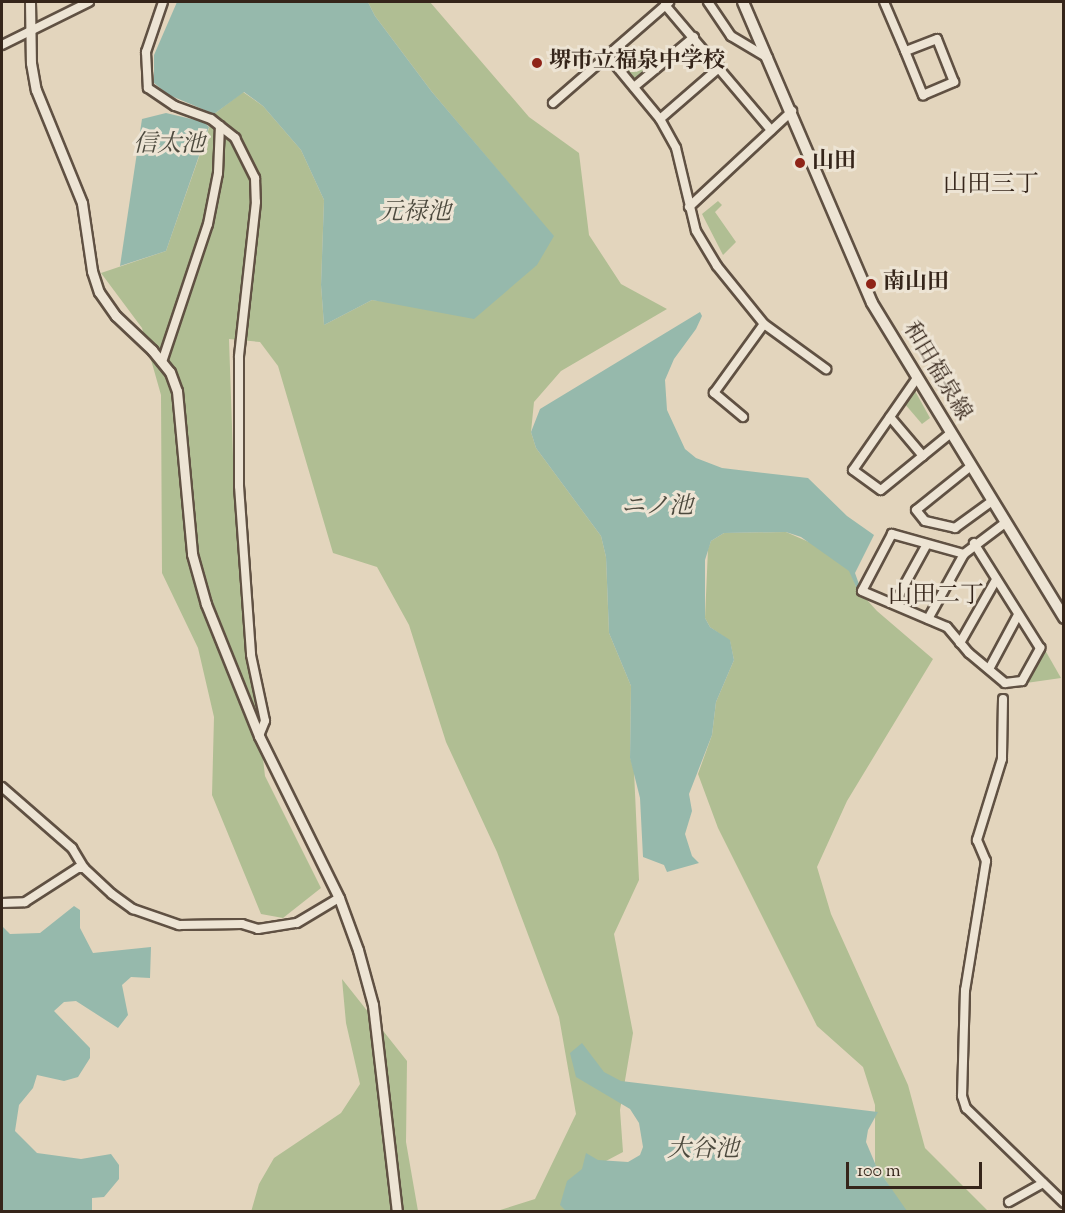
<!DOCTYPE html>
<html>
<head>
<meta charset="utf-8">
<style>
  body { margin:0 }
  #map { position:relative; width:1065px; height:1213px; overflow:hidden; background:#e3d5bd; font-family:"Sorts Mill Goudy","Noto Serif JP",serif }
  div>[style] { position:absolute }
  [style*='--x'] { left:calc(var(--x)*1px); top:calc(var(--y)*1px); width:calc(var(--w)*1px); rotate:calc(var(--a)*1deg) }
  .green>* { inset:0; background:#b0be93 }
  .water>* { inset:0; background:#96b9ac }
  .roads { filter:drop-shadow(2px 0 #605143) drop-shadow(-2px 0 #605143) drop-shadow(0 2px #605143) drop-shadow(0 -2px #605143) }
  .minor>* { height:8px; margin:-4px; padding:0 4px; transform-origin:4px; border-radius:4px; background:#ede4d4 }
  .tertiary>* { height:9px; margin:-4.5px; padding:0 4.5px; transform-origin:4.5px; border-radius:4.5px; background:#ede4d4 }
  .secondary>* { height:10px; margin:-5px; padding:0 5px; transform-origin:5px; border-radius:5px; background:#ede4d4 }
  .dots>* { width:16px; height:16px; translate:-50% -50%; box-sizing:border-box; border:3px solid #ede4d4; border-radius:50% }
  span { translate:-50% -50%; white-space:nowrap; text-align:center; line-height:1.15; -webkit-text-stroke:6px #ede4d4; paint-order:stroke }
  .poi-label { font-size:22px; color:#35251a; font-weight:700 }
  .left { translate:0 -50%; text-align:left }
  .street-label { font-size:22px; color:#35251a }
  .water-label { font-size:24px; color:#4d4a3e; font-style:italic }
  .neighbourhood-label { font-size:24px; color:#35251a }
  .frame { position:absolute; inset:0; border:3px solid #35251a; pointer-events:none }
  .scale { position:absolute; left:846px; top:1162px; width:136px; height:27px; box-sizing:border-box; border:3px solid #35251a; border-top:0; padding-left:8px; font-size:18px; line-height:21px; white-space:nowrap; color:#35251a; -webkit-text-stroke:4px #ede4d4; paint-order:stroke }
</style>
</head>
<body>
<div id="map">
  <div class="green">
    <div style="clip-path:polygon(368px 2px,430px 2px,529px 117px,579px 153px,589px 235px,621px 284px,667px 309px,561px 371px,534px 402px,531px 432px,536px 448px,601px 536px,606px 557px,609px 633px,631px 686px,630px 757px,634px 771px,639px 880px,614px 934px,633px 1033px,620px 1110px,623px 1152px,568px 1181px,565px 1211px,497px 1211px,535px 1199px,576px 1114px,559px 1017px,497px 852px,446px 742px,409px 625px,377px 567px,333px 553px,278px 366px,260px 342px,229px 339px,235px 515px,265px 776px,321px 888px,283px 918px,261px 914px,212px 795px,214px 717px,198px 648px,162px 573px,161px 395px,142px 328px,101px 273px,166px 251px,214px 114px,243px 92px,263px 106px,301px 150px,324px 200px,321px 285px,324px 325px,372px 300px,420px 306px,553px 236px,432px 92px,375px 16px)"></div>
    <div style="clip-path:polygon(622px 51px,636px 69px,648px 60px,653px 65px,635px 79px,616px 55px)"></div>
    <div style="clip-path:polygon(718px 201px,722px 205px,715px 212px,736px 242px,723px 255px,702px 214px)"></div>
    <div style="clip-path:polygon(914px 389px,930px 418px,922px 424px,904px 403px)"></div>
    <div style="clip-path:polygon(786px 532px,818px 546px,850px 571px,857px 589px,877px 611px,933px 659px,847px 801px,817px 867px,831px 914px,908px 1085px,925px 1148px,988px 1211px,905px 1211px,875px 1164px,875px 1105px,863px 1067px,817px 1026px,718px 828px,698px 774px,712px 735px,716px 702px,734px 660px,730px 641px,710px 627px,705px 618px,708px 549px,711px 541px,724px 533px)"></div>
    <div style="clip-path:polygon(1045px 650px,1061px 678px,1026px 683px,1034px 668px)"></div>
    <div style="clip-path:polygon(342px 979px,407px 1061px,406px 1142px,418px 1211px,251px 1212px,259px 1184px,274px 1158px,341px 1113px,360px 1084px,346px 1023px)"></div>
  </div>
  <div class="water">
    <div style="clip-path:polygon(177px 2px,368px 2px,375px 16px,432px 92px,554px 236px,537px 265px,474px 319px,372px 300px,324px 325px,321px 285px,324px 200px,301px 150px,263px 106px,244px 92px,214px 114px,169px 95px,154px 83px,154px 55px)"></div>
    <div style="clip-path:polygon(166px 113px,204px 122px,209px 127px,166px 251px,120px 266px,142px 119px)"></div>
    <div style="clip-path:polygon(700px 312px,702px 316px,696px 329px,674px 359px,665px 380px,667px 410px,685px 449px,696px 458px,722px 468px,808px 478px,847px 516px,874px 535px,855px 573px,860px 587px,857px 589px,849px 571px,801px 537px,786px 532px,724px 533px,711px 541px,705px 560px,705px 618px,710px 627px,730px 640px,734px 660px,716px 702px,712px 735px,689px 794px,692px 811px,685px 834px,692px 856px,699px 863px,667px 872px,664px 865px,643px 857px,640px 798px,630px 758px,631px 686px,609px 633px,606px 557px,601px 536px,536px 448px,531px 432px,540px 409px)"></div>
    <div style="clip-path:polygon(74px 906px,80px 910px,80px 928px,93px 953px,151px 947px,150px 978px,131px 977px,122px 985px,128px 1015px,118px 1028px,76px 1001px,64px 1002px,54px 1011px,90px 1048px,90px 1058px,78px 1077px,64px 1081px,37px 1075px,33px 1088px,19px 1105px,15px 1131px,37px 1153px,81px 1159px,111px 1154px,119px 1165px,119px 1179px,104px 1197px,92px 1198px,92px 1211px,2px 1211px,2px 926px,10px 934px,40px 933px)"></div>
    <div style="clip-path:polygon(582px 1043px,604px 1072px,621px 1081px,878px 1112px,868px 1130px,866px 1142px,877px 1168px,907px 1211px,566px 1211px,560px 1205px,567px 1181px,582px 1169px,586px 1153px,598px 1160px,628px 1162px,640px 1155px,643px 1147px,639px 1123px,630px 1109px,576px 1077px,570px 1053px)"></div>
  </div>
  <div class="roads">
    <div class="minor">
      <div style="--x:163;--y:2;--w:53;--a:108.8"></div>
      <div style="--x:146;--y:52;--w:36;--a:87"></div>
      <div style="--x:148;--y:88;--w:32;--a:34"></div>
      <div style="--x:175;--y:106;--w:38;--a:20"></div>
      <div style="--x:211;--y:119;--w:31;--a:38"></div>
      <div style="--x:235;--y:138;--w:45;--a:63.4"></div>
      <div style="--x:255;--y:178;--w:24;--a:88"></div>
      <div style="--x:256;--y:202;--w:156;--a:96.3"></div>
      <div style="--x:239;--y:357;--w:129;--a:90"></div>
      <div style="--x:239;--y:486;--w:169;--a:85.9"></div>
      <div style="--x:251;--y:655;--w:67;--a:78"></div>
      <div style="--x:265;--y:721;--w:16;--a:112"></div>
      <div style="--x:708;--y:2;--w:41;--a:55.9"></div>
      <div style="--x:731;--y:36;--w:43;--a:30.7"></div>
      <div style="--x:884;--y:2;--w:53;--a:66.8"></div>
      <div style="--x:905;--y:51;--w:48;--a:67.8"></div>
      <div style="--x:923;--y:95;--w:34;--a:-23"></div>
      <div style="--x:954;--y:82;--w:46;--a:-111.6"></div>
      <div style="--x:937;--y:39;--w:34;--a:159"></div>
      <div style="--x:665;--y:5;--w:164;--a:49.7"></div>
      <div style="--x:2;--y:45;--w:97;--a:-26.3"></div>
      <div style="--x:608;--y:56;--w:82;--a:50.5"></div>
      <div style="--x:660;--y:119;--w:33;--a:61"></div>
      <div style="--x:676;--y:148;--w:85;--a:76.5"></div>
      <div style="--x:696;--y:231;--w:41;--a:59"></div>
      <div style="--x:717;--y:266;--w:75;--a:51"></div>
      <div style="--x:764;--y:324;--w:77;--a:36"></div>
      <div style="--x:634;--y:87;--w:78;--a:-39.8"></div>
      <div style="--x:553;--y:103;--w:154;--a:-41"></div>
      <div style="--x:660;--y:119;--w:79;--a:-40.9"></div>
      <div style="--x:689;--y:207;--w:141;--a:-43"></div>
      <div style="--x:162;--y:362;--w:145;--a:-71.6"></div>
      <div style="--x:208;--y:224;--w:52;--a:-78.9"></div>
      <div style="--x:218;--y:173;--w:47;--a:-87.6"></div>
      <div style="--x:917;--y:378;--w:112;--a:124.8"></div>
      <div style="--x:853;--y:470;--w:34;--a:36"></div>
      <div style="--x:881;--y:490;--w:90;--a:-39.2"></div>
      <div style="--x:743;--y:417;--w:38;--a:-140"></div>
      <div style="--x:714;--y:393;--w:85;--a:-54.1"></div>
      <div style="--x:890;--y:417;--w:51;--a:49.8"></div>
      <div style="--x:971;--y:466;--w:70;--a:141.3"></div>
      <div style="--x:916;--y:510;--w:14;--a:51"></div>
      <div style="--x:925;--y:521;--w:31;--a:13"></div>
      <div style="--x:955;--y:528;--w:46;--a:-36.1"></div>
      <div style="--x:964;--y:554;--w:75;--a:-164.5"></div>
      <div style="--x:892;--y:534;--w:64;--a:117.8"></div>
      <div style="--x:862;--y:591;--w:92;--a:23"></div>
      <div style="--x:947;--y:627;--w:34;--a:50"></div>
      <div style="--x:969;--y:653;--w:47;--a:39.8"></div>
      <div style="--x:1005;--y:683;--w:17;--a:-7"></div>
      <div style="--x:1022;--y:681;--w:38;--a:-61"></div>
      <div style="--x:1040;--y:648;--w:124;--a:-122.2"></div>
      <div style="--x:894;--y:604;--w:68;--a:-61.2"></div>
      <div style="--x:928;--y:619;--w:74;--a:-61"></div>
      <div style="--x:964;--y:554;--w:51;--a:-37.1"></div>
      <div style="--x:960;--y:643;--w:73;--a:-60.3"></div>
      <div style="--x:989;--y:669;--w:61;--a:-61.8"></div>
      <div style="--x:1003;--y:699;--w:60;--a:91"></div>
      <div style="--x:1002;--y:759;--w:85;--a:107.2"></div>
      <div style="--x:977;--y:840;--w:23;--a:67"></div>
      <div style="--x:986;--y:861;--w:131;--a:99.2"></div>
      <div style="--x:965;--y:990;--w:106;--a:91.6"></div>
      <div style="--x:962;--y:1096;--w:13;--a:72"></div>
      <div style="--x:966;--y:1108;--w:136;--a:44.1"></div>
      <div style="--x:2;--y:787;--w:93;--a:41.1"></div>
      <div style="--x:72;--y:848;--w:23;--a:59"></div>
      <div style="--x:84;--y:868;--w:38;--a:43"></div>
      <div style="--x:112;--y:894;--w:26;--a:36"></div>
      <div style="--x:133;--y:909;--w:49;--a:19.2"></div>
      <div style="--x:179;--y:925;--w:63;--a:-0.9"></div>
      <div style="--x:242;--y:924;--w:17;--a:17"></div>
      <div style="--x:258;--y:929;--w:39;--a:-9"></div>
      <div style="--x:297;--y:923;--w:49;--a:-30.8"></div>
      <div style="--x:2;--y:903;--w:23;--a:-2"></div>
      <div style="--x:25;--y:902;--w:63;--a:-32.7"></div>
      <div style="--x:78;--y:868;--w:6;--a:0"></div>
      <div style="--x:1009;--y:1202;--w:39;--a:-29"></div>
    </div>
    <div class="tertiary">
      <div style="--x:30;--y:2;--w:61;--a:89.1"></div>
      <div style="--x:31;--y:63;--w:27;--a:80"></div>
      <div style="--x:36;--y:90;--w:122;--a:67.8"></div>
      <div style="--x:82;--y:203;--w:69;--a:81.6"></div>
      <div style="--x:92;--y:271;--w:22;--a:72"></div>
      <div style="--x:99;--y:292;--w:29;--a:55"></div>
      <div style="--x:116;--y:316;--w:50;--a:43.4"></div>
      <div style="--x:152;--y:350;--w:28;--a:51"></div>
      <div style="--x:170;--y:372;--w:20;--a:70"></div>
      <div style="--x:177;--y:391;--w:164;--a:84.7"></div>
      <div style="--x:192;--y:554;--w:52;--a:74.4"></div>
      <div style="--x:206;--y:604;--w:142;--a:68.1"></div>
      <div style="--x:259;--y:736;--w:181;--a:63.7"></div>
      <div style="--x:339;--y:898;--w:55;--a:69.9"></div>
      <div style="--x:358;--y:950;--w:57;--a:74.7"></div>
      <div style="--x:373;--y:1005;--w:208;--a:83.4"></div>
    </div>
    <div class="secondary">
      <div style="--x:743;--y:2;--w:327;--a:66.8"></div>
      <div style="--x:872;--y:303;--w:369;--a:58.6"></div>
    </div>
  </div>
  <div class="dots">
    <div style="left:537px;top:63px;background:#8f2418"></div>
    <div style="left:800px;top:163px;background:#8f2418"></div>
    <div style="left:871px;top:284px;background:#8f2418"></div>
  </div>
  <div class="poi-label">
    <span class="left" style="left:549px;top:63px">堺市立福泉中学校</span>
    <span class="left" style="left:812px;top:163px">山田</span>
    <span class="left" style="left:883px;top:284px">南山田</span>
  </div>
  <div class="street-label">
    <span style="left:936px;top:372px;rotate:59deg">和田福泉線</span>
  </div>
  <div class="water-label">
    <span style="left:169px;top:146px">信太池</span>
    <span style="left:415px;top:214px">元禄池</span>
    <span style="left:657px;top:508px">ニノ池</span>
    <span style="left:703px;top:1151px">大谷池</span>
  </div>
  <div class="neighbourhood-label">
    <span style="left:991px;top:186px">山田三丁</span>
    <span style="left:936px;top:597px">山田二丁</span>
  </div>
  <div class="frame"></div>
  <div class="scale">100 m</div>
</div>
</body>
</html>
